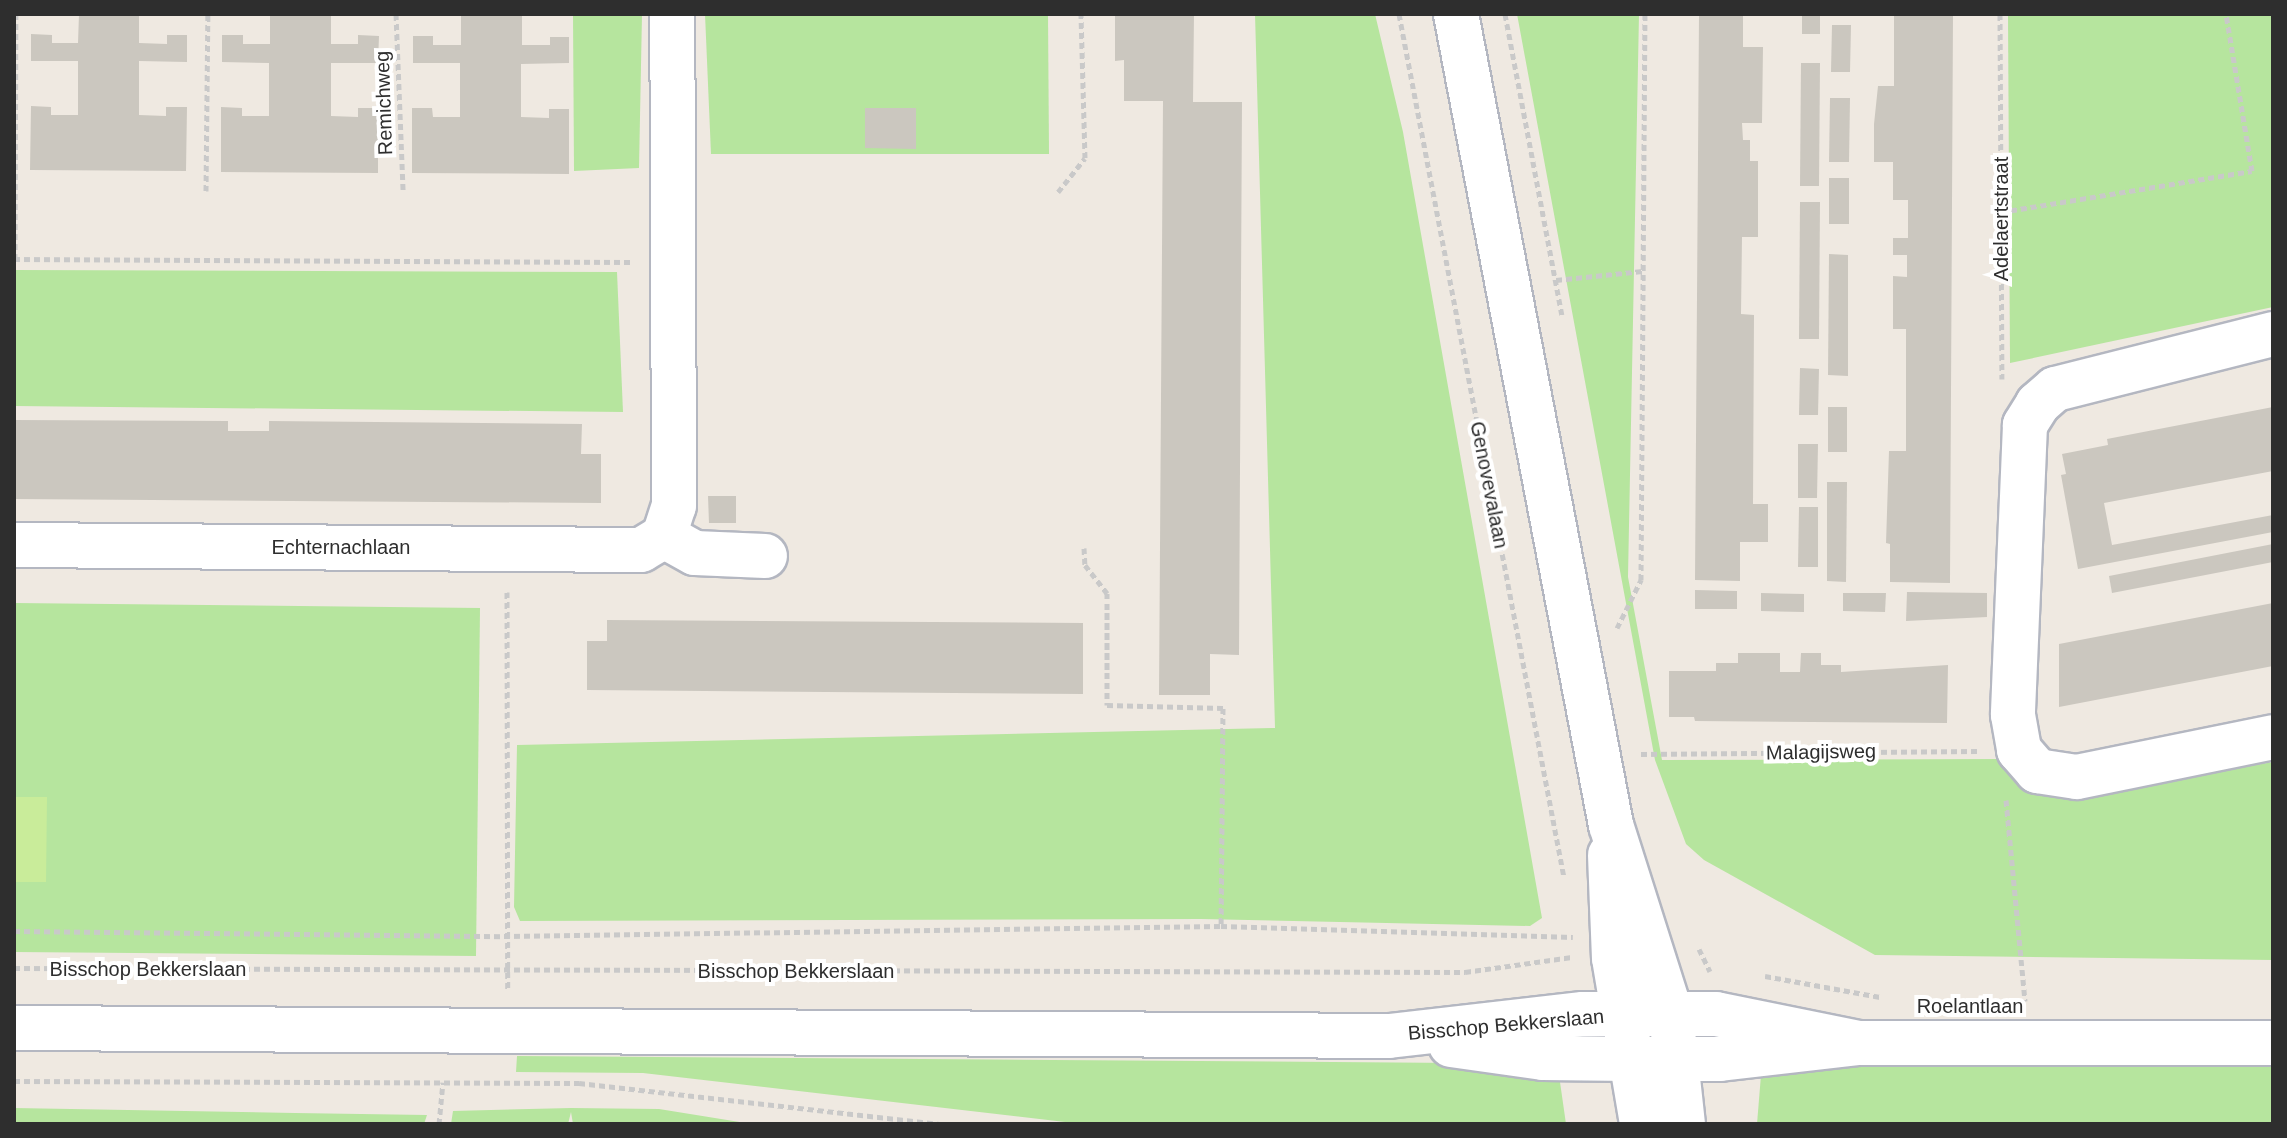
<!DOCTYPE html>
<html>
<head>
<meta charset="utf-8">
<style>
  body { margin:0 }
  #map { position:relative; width:2287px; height:1138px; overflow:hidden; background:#efe9e1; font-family:Helvetica,sans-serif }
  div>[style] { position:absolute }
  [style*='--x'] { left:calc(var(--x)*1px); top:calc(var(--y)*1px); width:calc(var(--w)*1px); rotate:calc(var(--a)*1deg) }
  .green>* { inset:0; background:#b6e59e }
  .pitch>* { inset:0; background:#c9ec9a }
  .building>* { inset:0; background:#cbc7bf }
  .path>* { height:5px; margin-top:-2.5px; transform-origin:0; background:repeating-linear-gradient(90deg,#c9c9c9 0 6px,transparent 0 10px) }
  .roads { filter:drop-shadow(2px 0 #b4b7c1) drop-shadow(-2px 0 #b4b7c1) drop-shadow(0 2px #b4b7c1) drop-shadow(0 -2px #b4b7c1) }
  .minor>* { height:44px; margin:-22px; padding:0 22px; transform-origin:22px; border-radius:22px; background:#fff }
  .tertiary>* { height:44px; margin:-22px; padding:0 22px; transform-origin:22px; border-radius:22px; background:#fff }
  .secondary>* { height:44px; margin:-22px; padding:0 22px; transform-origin:22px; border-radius:22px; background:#fff }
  span { translate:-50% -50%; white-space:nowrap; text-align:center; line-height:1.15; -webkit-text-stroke:8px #fff; paint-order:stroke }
  .street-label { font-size:20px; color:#2e2e2e }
  .frame { position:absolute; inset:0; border:16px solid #2e2e2e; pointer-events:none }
</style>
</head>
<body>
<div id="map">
  <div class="green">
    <div style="clip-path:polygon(573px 14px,642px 14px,639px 168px,574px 171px)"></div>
    <div style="clip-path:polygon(705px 14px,1048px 14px,1049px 154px,711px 154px)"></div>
    <div style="clip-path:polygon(1255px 14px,1375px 14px,1403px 132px,1542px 918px,1530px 926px,1201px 919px,520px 921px,514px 907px,517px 745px,1275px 728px)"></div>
    <div style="clip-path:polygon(1517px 14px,1639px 14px,1628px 577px,1662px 760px,2003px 759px,2088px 794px,2273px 762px,2273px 960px,1875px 955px,1704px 860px,1686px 844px,1655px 760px)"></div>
    <div style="clip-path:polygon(2008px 14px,2273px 14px,2273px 307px,2010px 363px)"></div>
    <div style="clip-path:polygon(14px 270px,617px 272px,623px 412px,14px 406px)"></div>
    <div style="clip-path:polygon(14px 603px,480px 608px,476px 956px,14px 952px)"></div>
    <div style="clip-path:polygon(517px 1056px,1458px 1063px,1559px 1075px,1566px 1124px,1082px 1124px,643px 1073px,516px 1072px)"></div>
    <div style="clip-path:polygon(1873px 1061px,2273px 1066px,2273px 1124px,1757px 1124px,1761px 1075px)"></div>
    <div style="clip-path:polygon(14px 1108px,295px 1113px,427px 1115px,424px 1124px,14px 1124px)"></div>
    <div style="clip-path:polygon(571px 1108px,659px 1109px,752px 1124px,573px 1124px,571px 1112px,568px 1124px,451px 1124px,453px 1111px)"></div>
  </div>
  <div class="pitch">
    <div style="clip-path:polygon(14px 797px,47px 797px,46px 882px,14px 882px)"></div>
  </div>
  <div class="building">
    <div style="clip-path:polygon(79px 14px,139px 14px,139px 43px,167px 44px,167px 35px,187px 35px,187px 62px,139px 61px,139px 115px,166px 116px,166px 107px,187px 107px,186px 171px,30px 170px,31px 106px,51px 107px,51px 115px,78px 115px,78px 61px,31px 61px,31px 34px,52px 35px,52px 43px,78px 43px)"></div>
    <div style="clip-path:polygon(270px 14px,331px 14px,331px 44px,358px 44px,358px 35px,379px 36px,378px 63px,331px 63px,331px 116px,358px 117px,358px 108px,378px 108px,378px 173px,221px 172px,221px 107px,242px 108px,242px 116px,269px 116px,269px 63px,222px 62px,222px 35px,243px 35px,243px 44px,270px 44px)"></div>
    <div style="clip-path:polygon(461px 14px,522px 14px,522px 45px,550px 45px,550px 37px,569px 37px,569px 63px,521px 64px,521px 117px,549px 118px,549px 109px,569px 109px,569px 174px,412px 173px,412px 108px,432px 108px,433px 117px,460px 117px,460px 63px,413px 63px,413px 36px,433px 36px,433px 45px,461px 45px)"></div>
    <div style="clip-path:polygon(1115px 14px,1194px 14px,1193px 102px,1242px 102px,1239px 655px,1210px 654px,1210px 695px,1159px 695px,1163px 101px,1124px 101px,1124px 60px,1115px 61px)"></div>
    <div style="clip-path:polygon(1699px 14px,1743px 14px,1743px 47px,1763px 47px,1762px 123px,1742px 123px,1743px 140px,1750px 140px,1750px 161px,1758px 161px,1758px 237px,1742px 237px,1741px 314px,1754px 315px,1753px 504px,1768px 504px,1768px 542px,1740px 542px,1740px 581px,1695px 580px)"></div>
    <div style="clip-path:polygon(1802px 14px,1820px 14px,1820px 34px,1802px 34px)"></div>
    <div style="clip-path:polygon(1894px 14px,1953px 14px,1950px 583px,1890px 582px,1890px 544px,1886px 543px,1889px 451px,1906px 451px,1906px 329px,1893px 329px,1893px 276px,1907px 277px,1907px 255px,1893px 255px,1893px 238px,1908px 238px,1908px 200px,1893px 200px,1893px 162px,1874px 162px,1874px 124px,1878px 86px,1894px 86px)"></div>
    <div style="clip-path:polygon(1832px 25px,1851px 25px,1850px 72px,1831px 72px)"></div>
    <div style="clip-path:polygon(1801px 63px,1820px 63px,1819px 186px,1800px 186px)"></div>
    <div style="clip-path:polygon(1830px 98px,1850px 98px,1849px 162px,1829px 162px)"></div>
    <div style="clip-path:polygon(865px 108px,916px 108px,916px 149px,865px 148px)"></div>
    <div style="clip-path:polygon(1829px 178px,1849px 178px,1849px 224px,1829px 224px)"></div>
    <div style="clip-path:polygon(1800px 202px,1820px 202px,1819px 339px,1799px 339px)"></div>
    <div style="clip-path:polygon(1829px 254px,1848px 255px,1848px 376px,1828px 375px)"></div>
    <div style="clip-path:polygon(1800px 368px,1819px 369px,1818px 415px,1799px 415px)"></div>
    <div style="clip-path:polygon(1828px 407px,1847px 407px,1847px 452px,1828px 452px)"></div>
    <div style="clip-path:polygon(2273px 407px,2273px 471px,2104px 503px,2112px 545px,2273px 515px,2273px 532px,2078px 569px,2061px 475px,2066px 474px,2062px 454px,2108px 445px,2107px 439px)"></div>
    <div style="clip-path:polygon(14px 420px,228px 421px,228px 431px,269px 431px,269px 421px,582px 424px,581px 454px,601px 454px,601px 503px,14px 499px)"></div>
    <div style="clip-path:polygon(1798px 444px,1818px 444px,1817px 498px,1798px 498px)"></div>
    <div style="clip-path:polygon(1827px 482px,1847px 482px,1846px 582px,1827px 581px)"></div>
    <div style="clip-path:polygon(708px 496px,736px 496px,736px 523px,709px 523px)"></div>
    <div style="clip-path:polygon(1799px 507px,1818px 507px,1818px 567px,1798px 567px)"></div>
    <div style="clip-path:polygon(2273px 544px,2273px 562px,2112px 593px,2109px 576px)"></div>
    <div style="clip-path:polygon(1695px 590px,1737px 591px,1737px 609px,1695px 609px)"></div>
    <div style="clip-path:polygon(1907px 592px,1987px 593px,1987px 617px,1906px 621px)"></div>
    <div style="clip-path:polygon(1761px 593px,1804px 594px,1804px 612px,1761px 611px)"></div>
    <div style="clip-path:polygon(1843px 593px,1886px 593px,1885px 612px,1843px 611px)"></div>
    <div style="clip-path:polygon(2273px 603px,2273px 666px,2059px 707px,2059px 644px)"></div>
    <div style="clip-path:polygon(607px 620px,1083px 623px,1083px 694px,587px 690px,587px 641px,607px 641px)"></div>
    <div style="clip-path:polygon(1738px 653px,1780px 653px,1780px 672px,1800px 672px,1801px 653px,1821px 653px,1821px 665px,1841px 665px,1841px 672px,1948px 665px,1947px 723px,1695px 721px,1694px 717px,1669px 717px,1669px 671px,1716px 671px,1716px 663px,1738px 663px)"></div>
  </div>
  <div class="path">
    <div style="--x:396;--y:14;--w:177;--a:87.7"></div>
    <div style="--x:1399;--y:14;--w:879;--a:79.18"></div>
    <div style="--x:1505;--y:14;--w:306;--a:79.3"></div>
    <div style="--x:2000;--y:14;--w:365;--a:89.7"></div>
    <div style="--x:206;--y:191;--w:177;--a:-89.4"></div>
    <div style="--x:1058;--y:192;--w:43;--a:-51.5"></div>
    <div style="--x:1085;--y:158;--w:144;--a:-91.6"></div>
    <div style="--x:2001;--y:212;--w:254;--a:-9.3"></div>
    <div style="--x:2252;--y:171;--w:159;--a:-99.4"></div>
    <div style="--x:14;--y:259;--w:617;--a:0.28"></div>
    <div style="--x:15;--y:259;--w:245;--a:-89.8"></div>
    <div style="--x:1556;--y:280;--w:87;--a:-5.9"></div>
    <div style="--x:1084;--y:548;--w:17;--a:87"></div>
    <div style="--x:1085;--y:565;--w:36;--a:52"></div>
    <div style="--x:1107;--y:593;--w:112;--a:90"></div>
    <div style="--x:1107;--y:705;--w:116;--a:1.5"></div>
    <div style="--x:1223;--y:708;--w:218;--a:90.5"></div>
    <div style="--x:507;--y:592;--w:398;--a:89.9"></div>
    <div style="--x:1617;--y:628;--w:54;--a:-63.4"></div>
    <div style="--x:1641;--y:580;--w:566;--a:-89.6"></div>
    <div style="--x:1641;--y:754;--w:337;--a:-0.5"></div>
    <div style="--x:2006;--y:800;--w:202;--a:84.6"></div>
    <div style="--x:14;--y:931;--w:490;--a:0.6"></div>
    <div style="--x:504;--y:936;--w:717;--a:-0.8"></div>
    <div style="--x:1221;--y:926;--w:352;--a:1.8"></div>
    <div style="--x:1699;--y:949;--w:25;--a:64"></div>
    <div style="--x:14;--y:968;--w:1451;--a:0.16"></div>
    <div style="--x:1465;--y:972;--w:108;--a:-8"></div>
    <div style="--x:1765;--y:976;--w:117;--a:10.3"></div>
    <div style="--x:14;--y:1081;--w:565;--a:0.2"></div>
    <div style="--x:579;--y:1083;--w:363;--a:6.5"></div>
    <div style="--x:439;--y:1124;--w:42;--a:-84.6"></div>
  </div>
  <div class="roads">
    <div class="minor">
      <div style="--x:2273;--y:334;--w:225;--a:165.8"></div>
      <div style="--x:2055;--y:389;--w:23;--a:139"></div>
      <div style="--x:2038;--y:404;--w:25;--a:122"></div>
      <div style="--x:2025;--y:425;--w:290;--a:92.4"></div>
      <div style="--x:2013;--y:715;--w:36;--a:80"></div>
      <div style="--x:2019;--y:750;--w:28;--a:49"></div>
      <div style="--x:2037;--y:771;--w:40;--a:8.5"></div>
      <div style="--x:2077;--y:777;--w:200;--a:-11.5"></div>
      <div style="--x:664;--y:536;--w:35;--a:29"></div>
      <div style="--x:695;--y:553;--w:70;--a:2.5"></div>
    </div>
    <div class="tertiary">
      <div style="--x:14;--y:545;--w:627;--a:0.46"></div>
      <div style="--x:641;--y:550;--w:27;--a:-31"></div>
      <div style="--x:664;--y:536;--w:32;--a:-72"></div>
      <div style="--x:674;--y:506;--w:492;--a:-90.2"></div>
    </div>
    <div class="secondary">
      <div style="--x:1456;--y:14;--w:826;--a:79.18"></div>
      <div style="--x:1611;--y:825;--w:198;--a:72.4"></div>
      <div style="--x:1671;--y:1014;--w:111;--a:83.8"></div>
      <div style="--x:1610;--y:855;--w:103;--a:87.8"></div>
      <div style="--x:1614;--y:958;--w:168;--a:80.4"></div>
      <div style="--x:14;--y:1028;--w:1375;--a:0.33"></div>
      <div style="--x:1389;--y:1036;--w:195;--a:-6.5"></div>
      <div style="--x:1583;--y:1014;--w:133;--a:0"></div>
      <div style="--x:1716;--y:1014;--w:146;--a:11.5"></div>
      <div style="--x:1451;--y:1045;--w:93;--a:8"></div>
      <div style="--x:1543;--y:1058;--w:88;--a:0.7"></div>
      <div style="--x:1631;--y:1059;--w:89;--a:0"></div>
      <div style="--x:1720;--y:1059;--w:140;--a:-6.6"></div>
      <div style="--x:1859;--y:1043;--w:414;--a:0"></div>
    </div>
  </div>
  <div class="street-label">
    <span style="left:384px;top:103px;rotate:-92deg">Remichweg</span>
    <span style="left:2001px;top:219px;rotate:-90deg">Adelaertstraat</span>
    <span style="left:1489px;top:485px;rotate:79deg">Genovevalaan</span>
    <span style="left:341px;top:547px">Echternachlaan</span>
    <span style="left:1821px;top:752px;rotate:-1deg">Malagijsweg</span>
    <span style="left:148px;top:969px">Bisschop Bekkerslaan</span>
    <span style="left:796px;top:971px">Bisschop Bekkerslaan</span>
    <span style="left:1970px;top:1006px">Roelantlaan</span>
    <span style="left:1506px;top:1025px;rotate:-5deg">Bisschop Bekkerslaan</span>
  </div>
  <div class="frame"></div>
</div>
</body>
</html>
